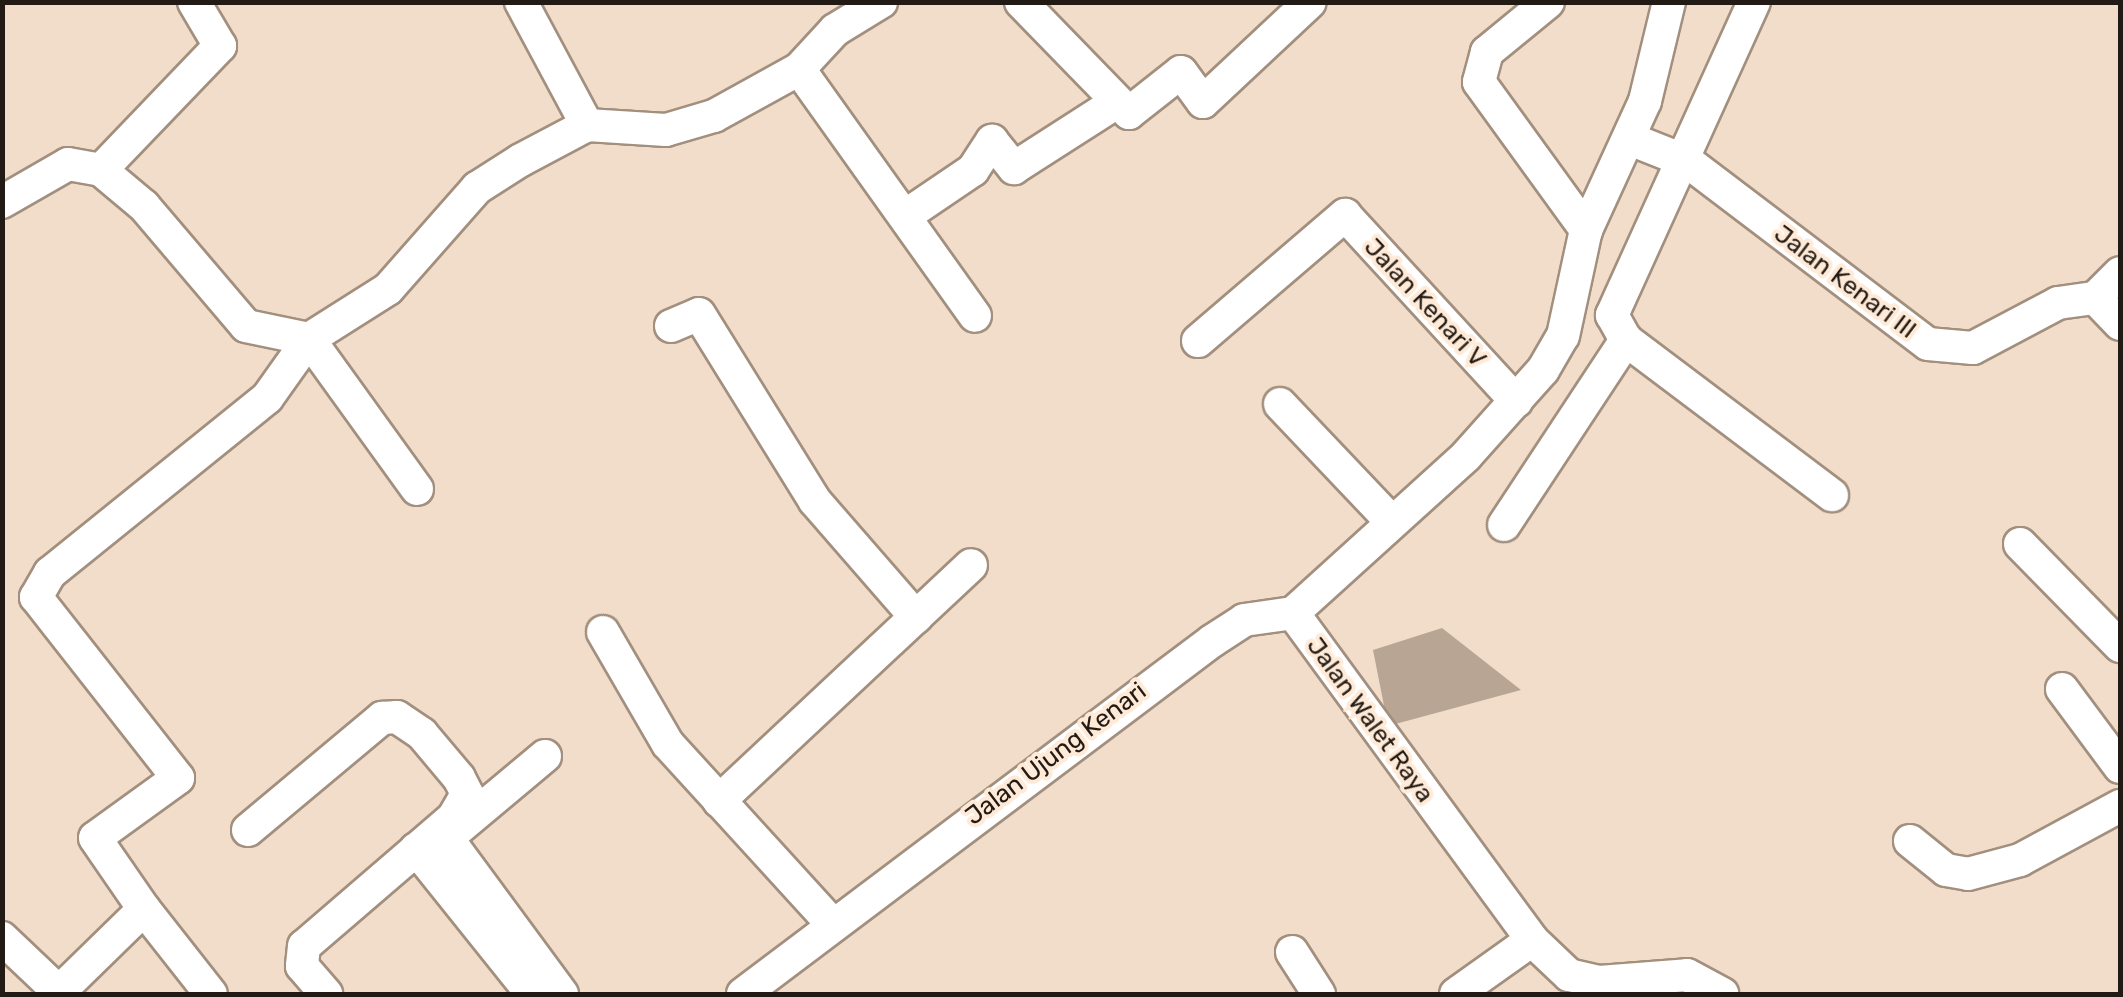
<!DOCTYPE html>
<html>
<head>
<meta charset="utf-8">
<style>
  body { margin:0 }
  #map { position:relative; width:2123px; height:997px; overflow:hidden; background:#f1ddca; font-family:Rubik,sans-serif }
  div>[style] { position:absolute }
  [style*='--x'] { left:calc(var(--x)*1px); top:calc(var(--y)*1px); width:calc(var(--w)*1px); rotate:calc(var(--a)*1deg) }
  .building>* { inset:0; background:#b8a594 }
  .roads { filter:drop-shadow(2px 0 #a28f7e) drop-shadow(-2px 0 #a28f7e) drop-shadow(0 2px #a28f7e) drop-shadow(0 -2px #a28f7e) }
  .street>* { height:32px; margin:-16px; padding:0 16px; transform-origin:16px; border-radius:16px; background:#fff }
  span { translate:-50% -50%; white-space:nowrap; text-align:center; line-height:1.15; -webkit-text-stroke:8px #ffead7; paint-order:stroke }
  .street-label { font-size:25px; color:#221b15 }
  .frame { position:absolute; inset:0; border:5px solid #221b15; pointer-events:none }
</style>
</head>
<body>
<div id="map">
  <div class="building">
    <div style="clip-path:polygon(1442px 628px,1521px 690px,1388px 726px,1373px 650px)"></div>
  </div>
  <div class="roads">
    <div class="street">
      <div style="--x:521;--y:2;--w:140;--a:61.8"></div>
      <div style="--x:1021;--y:2;--w:155;--a:45.8"></div>
      <div style="--x:1129;--y:113;--w:66;--a:-38.3"></div>
      <div style="--x:1181;--y:72;--w:37;--a:54"></div>
      <div style="--x:1203;--y:102;--w:146;--a:-43.1"></div>
      <div style="--x:1548;--y:2;--w:79;--a:140.7"></div>
      <div style="--x:1487;--y:52;--w:31;--a:105"></div>
      <div style="--x:1479;--y:82;--w:183;--a:54.1"></div>
      <div style="--x:1754;--y:2;--w:344;--a:114.4"></div>
      <div style="--x:1612;--y:315;--w:29;--a:61"></div>
      <div style="--x:1626;--y:340;--w:258;--a:37"></div>
      <div style="--x:799;--y:69;--w:303;--a:54.5"></div>
      <div style="--x:1630;--y:139;--w:62;--a:21.6"></div>
      <div style="--x:1688;--y:162;--w:301;--a:37.2"></div>
      <div style="--x:1928;--y:344;--w:45;--a:5.1"></div>
      <div style="--x:1973;--y:348;--w:96;--a:-27.9"></div>
      <div style="--x:2058;--y:303;--w:37;--a:-8"></div>
      <div style="--x:2095;--y:298;--w:36;--a:46"></div>
      <div style="--x:101;--y:170;--w:172;--a:-46.2"></div>
      <div style="--x:220;--y:46;--w:51;--a:-120.6"></div>
      <div style="--x:2;--y:202;--w:76;--a:-29.9"></div>
      <div style="--x:68;--y:164;--w:34;--a:10"></div>
      <div style="--x:101;--y:170;--w:56;--a:39.9"></div>
      <div style="--x:144;--y:206;--w:157;--a:49.6"></div>
      <div style="--x:246;--y:326;--w:64;--a:11.7"></div>
      <div style="--x:309;--y:339;--w:72;--a:125.4"></div>
      <div style="--x:267;--y:398;--w:279;--a:141.1"></div>
      <div style="--x:50;--y:573;--w:28;--a:120"></div>
      <div style="--x:36;--y:597;--w:230;--a:51.9"></div>
      <div style="--x:178;--y:778;--w:102;--a:144.1"></div>
      <div style="--x:95;--y:838;--w:86;--a:55.4"></div>
      <div style="--x:144;--y:909;--w:122;--a:135.7"></div>
      <div style="--x:905;--y:216;--w:82;--a:-34.1"></div>
      <div style="--x:973;--y:170;--w:35;--a:-57"></div>
      <div style="--x:992;--y:141;--w:35;--a:51"></div>
      <div style="--x:1014;--y:168;--w:122;--a:-32.7"></div>
      <div style="--x:2095;--y:298;--w:35;--a:-45"></div>
      <div style="--x:671;--y:326;--w:30;--a:-23"></div>
      <div style="--x:699;--y:314;--w:220;--a:58.2"></div>
      <div style="--x:815;--y:501;--w:154;--a:49"></div>
      <div style="--x:1198;--y:341;--w:194;--a:-40.6"></div>
      <div style="--x:1345;--y:215;--w:253;--a:47.4"></div>
      <div style="--x:1280;--y:404;--w:158;--a:46.5"></div>
      <div style="--x:417;--y:489;--w:185;--a:-125.8"></div>
      <div style="--x:309;--y:339;--w:93;--a:-32.3"></div>
      <div style="--x:388;--y:289;--w:135;--a:-48.6"></div>
      <div style="--x:477;--y:188;--w:52;--a:-32.5"></div>
      <div style="--x:521;--y:160;--w:75;--a:-27.9"></div>
      <div style="--x:587;--y:125;--w:79;--a:3.6"></div>
      <div style="--x:666;--y:130;--w:50;--a:-16.3"></div>
      <div style="--x:714;--y:116;--w:97;--a:-28.9"></div>
      <div style="--x:799;--y:69;--w:53;--a:-47.3"></div>
      <div style="--x:835;--y:30;--w:54;--a:-31.3"></div>
      <div style="--x:1504;--y:525;--w:222;--a:-56.6"></div>
      <div style="--x:2020;--y:544;--w:143;--a:45.6"></div>
      <div style="--x:1293;--y:613;--w:234;--a:-42.2"></div>
      <div style="--x:1466;--y:456;--w:115;--a:-48.2"></div>
      <div style="--x:1543;--y:370;--w:39;--a:-60"></div>
      <div style="--x:1563;--y:336;--w:108;--a:-77.8"></div>
      <div style="--x:1586;--y:230;--w:142;--a:-65.4"></div>
      <div style="--x:1645;--y:101;--w:102;--a:-76.4"></div>
      <div style="--x:1293;--y:613;--w:405;--a:53.8"></div>
      <div style="--x:1532;--y:940;--w:51;--a:43.4"></div>
      <div style="--x:1569;--y:975;--w:31;--a:13"></div>
      <div style="--x:1599;--y:982;--w:88;--a:-4.5"></div>
      <div style="--x:1687;--y:975;--w:40;--a:28"></div>
      <div style="--x:603;--y:632;--w:129;--a:59.9"></div>
      <div style="--x:668;--y:744;--w:245;--a:47.6"></div>
      <div style="--x:2062;--y:689;--w:97;--a:53.4"></div>
      <div style="--x:545;--y:756;--w:128;--a:140.1"></div>
      <div style="--x:447;--y:838;--w:194;--a:53.6"></div>
      <div style="--x:719;--y:801;--w:345;--a:-43.1"></div>
      <div style="--x:248;--y:830;--w:175;--a:-39.9"></div>
      <div style="--x:382;--y:718;--w:15;--a:-4"></div>
      <div style="--x:397;--y:717;--w:30;--a:34"></div>
      <div style="--x:422;--y:734;--w:57;--a:49.9"></div>
      <div style="--x:459;--y:778;--w:18;--a:63"></div>
      <div style="--x:467;--y:794;--w:28;--a:120"></div>
      <div style="--x:453;--y:818;--w:196;--a:139.3"></div>
      <div style="--x:304;--y:946;--w:20;--a:96"></div>
      <div style="--x:302;--y:966;--w:37;--a:49"></div>
      <div style="--x:1910;--y:841;--w:46;--a:38.9"></div>
      <div style="--x:1946;--y:870;--w:22;--a:10"></div>
      <div style="--x:1968;--y:874;--w:54;--a:-15.1"></div>
      <div style="--x:2020;--y:860;--w:114;--a:-28.4"></div>
      <div style="--x:416;--y:849;--w:186;--a:51.3"></div>
      <div style="--x:144;--y:909;--w:108;--a:51.8"></div>
      <div style="--x:2;--y:938;--w:81;--a:43.5"></div>
      <div style="--x:1292;--y:952;--w:50;--a:57.3"></div>
      <div style="--x:743;--y:994;--w:587;--a:-36.97"></div>
      <div style="--x:1212;--y:641;--w:38;--a:-33"></div>
      <div style="--x:1244;--y:620;--w:49;--a:-8.1"></div>
      <div style="--x:1456;--y:994;--w:93;--a:-35.4"></div>
    </div>
  </div>
  <div class="street-label">
    <span style="left:1845px;top:282px;rotate:37deg">Jalan Kenari III</span>
    <span style="left:1425px;top:303px;rotate:47deg">Jalan Kenari V</span>
    <span style="left:1370px;top:720px;rotate:54deg">Jalan Walet Raya</span>
    <span style="left:1056px;top:754px;rotate:-37deg">Jalan Ujung Kenari</span>
  </div>
  <div class="frame"></div>
</div>
</body>
</html>
